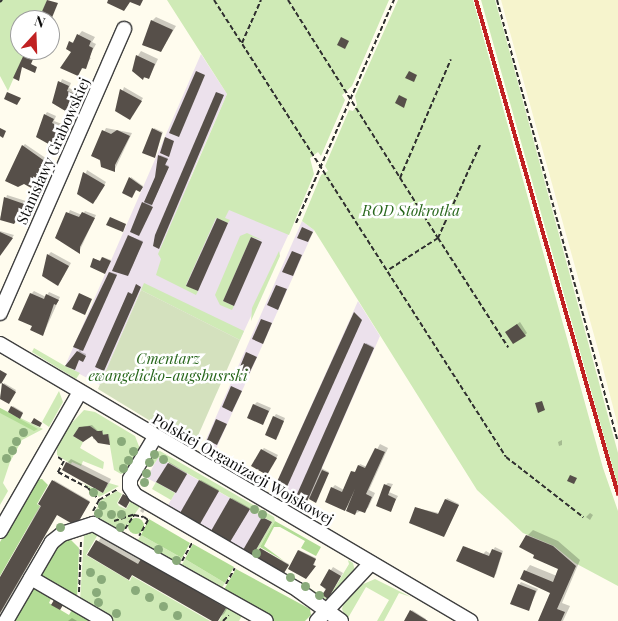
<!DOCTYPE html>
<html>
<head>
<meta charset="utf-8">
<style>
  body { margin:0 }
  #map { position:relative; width:618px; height:621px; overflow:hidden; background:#fffcee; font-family:"Playfair Display",serif }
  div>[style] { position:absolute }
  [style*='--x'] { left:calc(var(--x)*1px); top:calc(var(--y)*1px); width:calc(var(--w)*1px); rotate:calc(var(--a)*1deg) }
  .industrial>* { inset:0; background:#ece1ec }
  .farmland>* { inset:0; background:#f6f4cd }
  .green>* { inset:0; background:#cfeab6 }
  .forest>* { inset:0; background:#b2dc95 }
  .round { border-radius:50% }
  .cemetery>* { inset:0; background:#d4e1be }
  .shadow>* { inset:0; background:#0003 }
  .building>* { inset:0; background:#564f49 }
  .path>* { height:2px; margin-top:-1px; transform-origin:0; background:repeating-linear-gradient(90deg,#2f2f2f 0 5px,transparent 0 7.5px) }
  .roads { filter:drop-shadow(1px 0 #404040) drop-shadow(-1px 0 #404040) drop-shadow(0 1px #404040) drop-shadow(0 -1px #404040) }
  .minor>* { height:14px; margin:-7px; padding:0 7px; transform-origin:7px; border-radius:7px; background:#fff }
  .rail>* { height:4px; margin:-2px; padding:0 2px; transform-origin:2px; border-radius:2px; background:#c12122 }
  .trees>* { width:9px; height:9px; margin:-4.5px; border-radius:50%; background:#89aa7a }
  span { translate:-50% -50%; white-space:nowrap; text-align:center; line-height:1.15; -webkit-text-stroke:5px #fff; paint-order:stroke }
  .street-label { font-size:15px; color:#0d0d0d }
  .park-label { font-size:15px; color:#28671c; font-style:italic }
  .north { position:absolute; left:10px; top:10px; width:50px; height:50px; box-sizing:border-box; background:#fff; border:1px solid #9e9e9e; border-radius:50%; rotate:20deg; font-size:14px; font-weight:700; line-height:20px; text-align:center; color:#0d0d0d }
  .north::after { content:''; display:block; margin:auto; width:18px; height:22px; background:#c12122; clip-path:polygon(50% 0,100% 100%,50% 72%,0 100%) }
</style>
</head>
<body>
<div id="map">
  <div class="industrial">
    <div style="clip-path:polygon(201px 54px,227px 94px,189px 181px,291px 229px,240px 340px,141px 290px,100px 385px,65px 366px)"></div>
    <div style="clip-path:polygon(302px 221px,314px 230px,212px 458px,201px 451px)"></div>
    <div style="clip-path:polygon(358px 301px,380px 336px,303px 511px,272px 493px)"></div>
    <div style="clip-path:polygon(158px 457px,272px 522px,253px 555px,168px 505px,175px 493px,147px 478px)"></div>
  </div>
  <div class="farmland">
    <div style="clip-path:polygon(501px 0,618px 0,618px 426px,599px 353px)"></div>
  </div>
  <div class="green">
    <div style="clip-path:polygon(0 0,47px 0,39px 20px,20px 20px,20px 50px,26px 50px,8px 91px,0 76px)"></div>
    <div style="clip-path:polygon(167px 0,389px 0,352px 86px,342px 95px,345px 100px,321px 156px,318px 152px,310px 158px,314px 174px,289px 235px,229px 210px,225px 218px,230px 220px,228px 223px,216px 218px,186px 285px,198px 291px,196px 295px,156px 275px,161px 259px,158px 254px,227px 94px)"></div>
    <div style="clip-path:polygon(398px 0,473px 0,603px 468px,618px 511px,618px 586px,575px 563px,554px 546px,523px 533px,477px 490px,314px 230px,302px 221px,321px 175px,328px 171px,325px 166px,349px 110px,353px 111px,357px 105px,355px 96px)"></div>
    <div style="clip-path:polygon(481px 0,495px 0,505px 35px,618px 453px,618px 486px)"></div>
    <div style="clip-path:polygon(247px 233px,262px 240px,251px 237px,223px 301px,234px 306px,232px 310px,220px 305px,215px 295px,240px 236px)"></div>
    <div style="clip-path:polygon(279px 251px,280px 256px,251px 321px,252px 308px)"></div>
    <div style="clip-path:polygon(144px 283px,244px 331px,240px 340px,141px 290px)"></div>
    <div style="clip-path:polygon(34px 348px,65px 366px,80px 373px,76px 379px,32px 352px)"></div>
    <div style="clip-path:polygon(59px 391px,63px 402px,49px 427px,42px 422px)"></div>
    <div style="clip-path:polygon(0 408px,43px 429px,22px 440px,10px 462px,3px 483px,8px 491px,0 505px)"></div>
    <div style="clip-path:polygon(84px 410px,95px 412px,135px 436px,140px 449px,127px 472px,121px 474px,114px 470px,108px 434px,103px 435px,102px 431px,97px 431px,90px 426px,79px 428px,73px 436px,83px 442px,80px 448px,104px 462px,103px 469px,83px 461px,81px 466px,72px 462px,71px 464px,57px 455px,57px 448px,69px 426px)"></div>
    <div style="clip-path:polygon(160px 451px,274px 517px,275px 521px,255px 556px,253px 555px,272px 522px,159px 457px,154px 464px,147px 463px,154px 453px)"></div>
    <div style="clip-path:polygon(156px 482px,175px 493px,171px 500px,152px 489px)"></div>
    <div style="clip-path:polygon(83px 483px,103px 493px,109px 483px,119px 486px,99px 497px)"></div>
    <div style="clip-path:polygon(117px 491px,122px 494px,117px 503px,119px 506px,126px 509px,132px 499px,141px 505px,121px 534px,94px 514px,101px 500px)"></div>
    <div style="clip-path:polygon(101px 529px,86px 555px,130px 581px,132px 576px,210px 621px,111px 621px,80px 601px,84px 536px,86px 532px)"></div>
    <div style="clip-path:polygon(141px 535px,182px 558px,177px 567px,136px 543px)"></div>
    <div style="clip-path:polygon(185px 559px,225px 583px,220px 591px,180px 568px)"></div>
    <div style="clip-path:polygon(348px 560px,353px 563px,355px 571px,327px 600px,283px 575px,284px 573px,328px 599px,349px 564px)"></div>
    <div style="clip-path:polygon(375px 579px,411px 597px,399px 593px,384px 621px,377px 621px,389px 600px,366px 587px,348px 618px,345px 616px,342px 609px,344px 602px,361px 585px)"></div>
    <div style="clip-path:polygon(228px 603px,243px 614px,239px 621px,219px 621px)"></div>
  </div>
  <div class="forest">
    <div style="clip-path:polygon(0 408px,20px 419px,38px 429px,34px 431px,0 413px)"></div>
    <div style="clip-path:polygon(42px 479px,48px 485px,37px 504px,40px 506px,0 576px,0 542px,35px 480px)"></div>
    <div class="round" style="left:128px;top:518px;width:16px;height:16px"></div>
    <div style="clip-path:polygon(149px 519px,190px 543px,182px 558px,141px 535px)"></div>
    <div style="clip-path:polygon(275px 521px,321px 547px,316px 556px,301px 548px,305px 541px,280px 527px,274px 527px,264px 546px,284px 561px,260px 547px)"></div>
    <div style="clip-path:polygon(70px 539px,79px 548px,77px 600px,40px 578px,40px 569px,55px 542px)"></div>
    <div style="clip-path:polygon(193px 544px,234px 567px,225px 583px,185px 559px)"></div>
    <div style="clip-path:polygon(236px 569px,310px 609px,311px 615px,305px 621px,272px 621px,222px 593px)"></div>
    <div style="clip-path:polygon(32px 586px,53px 594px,49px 603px,69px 615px,74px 606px,87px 616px,88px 621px,9px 621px)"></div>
  </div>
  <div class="cemetery">
    <div style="clip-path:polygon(141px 290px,240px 340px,193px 447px,98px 389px)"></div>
  </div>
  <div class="shadow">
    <div style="clip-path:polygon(156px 17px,176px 26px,161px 51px,152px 21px)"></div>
    <div style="clip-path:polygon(82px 31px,95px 37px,92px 42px,96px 44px,89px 57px,91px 58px,78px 74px,62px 67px,73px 51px,67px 49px)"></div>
    <div style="clip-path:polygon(141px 51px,158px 59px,149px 78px,143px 78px,135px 60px)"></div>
    <div style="clip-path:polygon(62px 79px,71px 83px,69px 88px,76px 91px,66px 111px,53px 103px)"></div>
    <div style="clip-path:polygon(124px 87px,143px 98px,130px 118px,116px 110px)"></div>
    <div style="clip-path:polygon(47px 112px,56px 116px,54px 121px,62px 124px,52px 144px,45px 115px)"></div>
    <div style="clip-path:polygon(106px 128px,132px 133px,114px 171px,92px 155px)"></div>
    <div style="clip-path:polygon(154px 128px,163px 132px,155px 156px,154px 129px)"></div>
    <div style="clip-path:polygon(25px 144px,47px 159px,33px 187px,23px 146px)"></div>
    <div style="clip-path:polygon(160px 155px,168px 158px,165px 164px,169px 166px,139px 234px,131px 231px,156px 177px)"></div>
    <div style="clip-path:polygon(87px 170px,106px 182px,96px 200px,79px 194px)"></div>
    <div style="clip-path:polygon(131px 177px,143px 186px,141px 189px,124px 193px)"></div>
    <div style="clip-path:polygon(7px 195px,29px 202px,14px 223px,0 219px)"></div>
    <div style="clip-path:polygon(70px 210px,82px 215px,85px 211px,96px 215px,79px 252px,56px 238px)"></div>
    <div style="clip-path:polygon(0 231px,14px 235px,0 255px)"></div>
    <div style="clip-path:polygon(129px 236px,143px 241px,129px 274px)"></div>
    <div style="clip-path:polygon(51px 252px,71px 263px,60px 282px,48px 255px)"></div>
    <div style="clip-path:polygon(103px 257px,111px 260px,105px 271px,94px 259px,101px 261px)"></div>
    <div style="clip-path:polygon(110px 272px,117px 274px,81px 352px,86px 354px,84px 360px,78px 352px)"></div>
    <div style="clip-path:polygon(34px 291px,46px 297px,49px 292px,60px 297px,43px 335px,31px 294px)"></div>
    <div style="clip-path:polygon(520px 322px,527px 333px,525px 335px,509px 330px)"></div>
    <div style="clip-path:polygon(366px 343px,374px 347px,321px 468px,329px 472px,316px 501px,308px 497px)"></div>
    <div style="clip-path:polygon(4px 383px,16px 390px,9px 402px,0 397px)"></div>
    <div style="clip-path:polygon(257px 402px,271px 408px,263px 423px,254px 405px)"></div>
    <div style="clip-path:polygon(13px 406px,23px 412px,21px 417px,12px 407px)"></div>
    <div style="clip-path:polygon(276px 414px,285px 418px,278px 436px,274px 417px)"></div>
    <div style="clip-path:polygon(92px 425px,98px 431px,103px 430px,103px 434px,109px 434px,110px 443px,93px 439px,93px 434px,82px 427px)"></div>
    <div style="clip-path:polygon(562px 440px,562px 445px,559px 446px,558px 442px)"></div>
    <div style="clip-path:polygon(380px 444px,388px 448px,369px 490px,375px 493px,368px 508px,354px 514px,350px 504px,345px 509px,332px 488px,335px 485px,344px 490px,360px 464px,367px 467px)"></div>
    <div style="clip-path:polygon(264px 448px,278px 455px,267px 474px,262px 450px)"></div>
    <div style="clip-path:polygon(71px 459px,111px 479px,107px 487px,102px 491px,67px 463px)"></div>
    <div style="clip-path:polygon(169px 462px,187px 473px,176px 491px,169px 463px)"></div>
    <div style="clip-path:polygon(54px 480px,90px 501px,77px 524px,57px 513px,0 617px,0 579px)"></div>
    <div style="clip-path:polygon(201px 480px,219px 490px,200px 522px,200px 481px)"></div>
    <div style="clip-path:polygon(388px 483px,393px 484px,389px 492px,398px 496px,390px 511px,385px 485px)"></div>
    <div style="clip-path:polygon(232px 498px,250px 508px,231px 540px,231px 499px)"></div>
    <div style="clip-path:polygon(447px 498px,459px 504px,445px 535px,417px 508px,439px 513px)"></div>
    <div style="clip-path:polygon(143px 507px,146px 508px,143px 513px,140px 511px)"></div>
    <div style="clip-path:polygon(590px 513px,593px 515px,590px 520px,586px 517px)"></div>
    <div style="clip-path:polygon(533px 530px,558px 541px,580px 560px,562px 603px,570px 606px,563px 621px,542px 621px,552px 592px,521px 578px,530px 565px,557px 576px,560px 568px,536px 554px,527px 536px)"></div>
    <div style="clip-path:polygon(105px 532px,233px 599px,224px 614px,214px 621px,133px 574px,129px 578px,89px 555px)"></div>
    <div style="clip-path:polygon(464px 546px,483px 554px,486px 551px,491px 554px,495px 547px,503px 551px,496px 574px,493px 577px)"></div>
    <div style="clip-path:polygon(261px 549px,289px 564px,285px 571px,257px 556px)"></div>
    <div style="clip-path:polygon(299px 550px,316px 558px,313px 569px,299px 551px)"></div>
    <div style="clip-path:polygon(333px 567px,343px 573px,330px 595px,321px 585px)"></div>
    <div style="clip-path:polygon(521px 582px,538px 589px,528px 610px,519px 585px)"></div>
    <div style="clip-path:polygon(412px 610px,426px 619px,425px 621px,405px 621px)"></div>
    <div style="clip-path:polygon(72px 618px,77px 621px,68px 621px)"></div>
  </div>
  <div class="building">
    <div style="clip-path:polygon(47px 0,58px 3px,51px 20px,40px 16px)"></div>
    <div style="clip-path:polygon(108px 0,143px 0,140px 6px,130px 2px,124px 11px,107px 3px)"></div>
    <div style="clip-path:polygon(151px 20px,173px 30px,161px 52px,142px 45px)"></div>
    <div style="clip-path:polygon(77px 34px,91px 41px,89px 46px,93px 48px,86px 69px,82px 68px,78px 76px,60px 68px,71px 52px,66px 49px,69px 41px,73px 43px)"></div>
    <div style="clip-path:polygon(341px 37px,349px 41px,345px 49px,337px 45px)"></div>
    <div style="clip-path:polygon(26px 50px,37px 50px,31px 64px,37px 67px,35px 73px,22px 67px,19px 81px,13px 78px)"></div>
    <div style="clip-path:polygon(136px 55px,155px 64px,149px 79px,144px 77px,143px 80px,132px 71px)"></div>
    <div style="clip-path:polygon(196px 71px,205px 75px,179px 137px,169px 133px)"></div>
    <div style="clip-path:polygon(409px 71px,417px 75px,414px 82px,405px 78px)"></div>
    <div style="clip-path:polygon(58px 81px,69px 86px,67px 91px,75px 94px,67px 112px,52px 103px)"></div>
    <div style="clip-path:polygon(120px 89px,142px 101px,130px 120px,115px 111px)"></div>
    <div style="clip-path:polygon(7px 92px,21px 98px,17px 105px,4px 99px)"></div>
    <div style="clip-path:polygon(216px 92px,224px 95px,159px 249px,153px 246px,155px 235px)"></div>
    <div style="clip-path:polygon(399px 95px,407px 99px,404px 108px,395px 103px)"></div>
    <div style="clip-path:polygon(44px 114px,54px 119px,52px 123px,60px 127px,52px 146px,36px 137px)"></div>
    <div style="clip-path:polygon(0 128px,6px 131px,3px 138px,0 136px)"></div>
    <div style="clip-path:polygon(152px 128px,162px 133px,155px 158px,142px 153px)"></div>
    <div style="clip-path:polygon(102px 130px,111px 134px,117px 130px,130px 136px,115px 165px,115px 172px,101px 167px,100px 160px,91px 156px)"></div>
    <div style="clip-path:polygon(165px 137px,174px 141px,169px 157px,160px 153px)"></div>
    <div style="clip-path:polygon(22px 145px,46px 162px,33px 189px,24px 184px,18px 187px,5px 181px)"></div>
    <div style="clip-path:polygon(158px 155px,168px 159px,165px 165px,169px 167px,152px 205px,144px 202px,155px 177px)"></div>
    <div style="clip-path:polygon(83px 172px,105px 185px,93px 204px,77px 194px)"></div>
    <div style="clip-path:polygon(129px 177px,143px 187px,140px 192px,136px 190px,132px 198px,122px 193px)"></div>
    <div style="clip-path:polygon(4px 197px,27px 205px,14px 224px,0 220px)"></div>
    <div style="clip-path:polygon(142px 202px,153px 207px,139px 236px,130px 232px)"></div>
    <div style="clip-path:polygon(66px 212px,79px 217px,82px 212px,95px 218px,80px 247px,80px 254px,55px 238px)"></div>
    <div style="clip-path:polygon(110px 217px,126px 224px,123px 232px,106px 225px)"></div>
    <div style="clip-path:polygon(217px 218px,228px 223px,198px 291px,186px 286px)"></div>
    <div style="clip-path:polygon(302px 227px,313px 232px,308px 242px,297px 238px)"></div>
    <div style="clip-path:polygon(0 232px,13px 238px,0 256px)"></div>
    <div style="clip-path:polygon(128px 235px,143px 242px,128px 276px,112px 271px)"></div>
    <div style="clip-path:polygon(251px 237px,262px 242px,234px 306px,223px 301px)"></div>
    <div style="clip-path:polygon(292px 251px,302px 255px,293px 276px,282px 272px)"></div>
    <div style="clip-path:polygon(47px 254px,69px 266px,58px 286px,42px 276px)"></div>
    <div style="clip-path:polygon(102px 257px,111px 261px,105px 274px,90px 267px,93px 258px,100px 261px)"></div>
    <div style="clip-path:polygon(109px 272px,117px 275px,83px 351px,73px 347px)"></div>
    <div style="clip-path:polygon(136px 284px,141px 287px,104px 371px,95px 367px,128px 292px,132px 294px)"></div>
    <div style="clip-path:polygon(276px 285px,287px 289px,278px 310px,267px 305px)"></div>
    <div style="clip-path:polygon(30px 293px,44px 299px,46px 294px,59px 300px,56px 305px,54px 304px,43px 336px,30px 330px,32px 326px,18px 320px)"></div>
    <div style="clip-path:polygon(79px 293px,92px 299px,85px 315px,72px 309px)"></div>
    <div style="clip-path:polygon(354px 312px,362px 320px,286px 489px,276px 484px)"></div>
    <div style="clip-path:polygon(261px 319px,272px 323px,263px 344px,252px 339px)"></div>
    <div style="clip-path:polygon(517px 324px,526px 336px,513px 344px,505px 332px)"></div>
    <div style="clip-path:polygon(364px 343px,374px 348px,305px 506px,294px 501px)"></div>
    <div style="clip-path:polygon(77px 351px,86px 356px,83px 362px,79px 360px,75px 370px,65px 366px)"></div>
    <div style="clip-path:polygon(246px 352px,257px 357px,247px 378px,237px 374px)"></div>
    <div style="clip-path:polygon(0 370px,7px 374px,1px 384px,0 383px)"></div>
    <div style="clip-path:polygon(2px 383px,16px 392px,9px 404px,0 399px)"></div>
    <div style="clip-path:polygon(231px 386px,242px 391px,232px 412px,222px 407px)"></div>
    <div style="clip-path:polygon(542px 401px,545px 410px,538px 413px,535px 403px)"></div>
    <div style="clip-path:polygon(253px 404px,269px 411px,263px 425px,247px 418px)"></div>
    <div style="clip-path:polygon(11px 406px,23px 413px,20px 419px,8px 412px)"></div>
    <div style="clip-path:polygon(273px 416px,284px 421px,276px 440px,265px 435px)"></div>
    <div style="clip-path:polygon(34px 418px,42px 423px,40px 427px,31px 423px)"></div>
    <div style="clip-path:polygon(216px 419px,227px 424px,217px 445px,207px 440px)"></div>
    <div style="clip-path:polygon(90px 426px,97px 431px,102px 431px,103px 435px,108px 434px,110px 445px,98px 443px,92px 436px,83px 442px,73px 436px,79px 427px)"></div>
    <div style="clip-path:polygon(375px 448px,385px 452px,366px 494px,372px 497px,365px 513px,357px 510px,355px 515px,346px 511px,355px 489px,345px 511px,325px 502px,331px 487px,342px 492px,351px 471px,355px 472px,358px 465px,365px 468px)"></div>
    <div style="clip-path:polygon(261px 449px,277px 458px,267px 475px,251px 466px)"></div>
    <div style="clip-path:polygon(66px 462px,108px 483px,103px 493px,62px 470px)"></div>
    <div style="clip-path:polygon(168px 463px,187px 474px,176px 493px,156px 482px)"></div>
    <div style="clip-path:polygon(322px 470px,329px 473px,316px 503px,309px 499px)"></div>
    <div style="clip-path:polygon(570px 475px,577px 478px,574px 484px,567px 481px)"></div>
    <div style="clip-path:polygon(52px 480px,90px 502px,76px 526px,57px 515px,0 613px,0 577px,41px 506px,38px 504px)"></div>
    <div style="clip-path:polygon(199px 480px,219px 491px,200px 524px,180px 513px)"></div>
    <div style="clip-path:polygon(384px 484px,391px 487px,388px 495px,396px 499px,391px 512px,376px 506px)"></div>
    <div style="clip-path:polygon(123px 494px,131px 499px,126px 508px,118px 503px)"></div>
    <div style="clip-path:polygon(230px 498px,250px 509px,230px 542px,211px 531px)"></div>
    <div style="clip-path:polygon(445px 499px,459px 505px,444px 537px,409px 523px,415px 507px,438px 514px)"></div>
    <div style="clip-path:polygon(262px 517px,272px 522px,253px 555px,243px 550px)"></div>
    <div style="clip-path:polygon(526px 535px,553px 546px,576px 566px,557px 609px,565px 612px,561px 621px,538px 621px,550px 593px,520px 579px,524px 570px,553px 582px,558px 569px,533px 558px,534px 555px,519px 547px)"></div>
    <div style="clip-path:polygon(96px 540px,138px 564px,141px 559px,226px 608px,218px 621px,212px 621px,132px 575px,129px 580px,87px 555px)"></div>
    <div style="clip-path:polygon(463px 546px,489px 556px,492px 549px,502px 553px,494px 578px,456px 561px)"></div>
    <div style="clip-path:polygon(260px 548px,289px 565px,284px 573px,255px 556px)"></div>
    <div style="clip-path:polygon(298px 550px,316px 559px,313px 565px,316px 566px,306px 579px,288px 569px)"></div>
    <div style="clip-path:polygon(329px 569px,341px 576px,328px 599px,322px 595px,326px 589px,320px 585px)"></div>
    <div style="clip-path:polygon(518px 584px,536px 591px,529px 611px,510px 604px)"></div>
    <div style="clip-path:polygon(54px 600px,63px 605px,60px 610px,51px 605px)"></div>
    <div style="clip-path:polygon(410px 610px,428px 621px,404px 621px)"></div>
  </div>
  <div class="path">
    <div style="--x:214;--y:0;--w:542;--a:57.42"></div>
    <div style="--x:506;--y:457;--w:98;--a:37.9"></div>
    <div style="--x:288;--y:0;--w:281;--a:57.8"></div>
    <div style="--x:438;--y:238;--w:59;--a:147.4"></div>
    <div style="--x:497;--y:0;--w:457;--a:74.7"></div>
    <div style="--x:0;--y:2;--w:3;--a:-45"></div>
    <div style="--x:242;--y:43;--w:47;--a:-66.2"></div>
    <div style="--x:480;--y:145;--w:102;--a:114.3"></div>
    <div style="--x:438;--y:238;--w:130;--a:57.3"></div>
    <div style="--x:400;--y:178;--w:129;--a:-66.8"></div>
    <div style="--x:296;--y:223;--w:244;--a:-66.3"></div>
    <div style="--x:58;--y:457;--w:7;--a:34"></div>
    <div style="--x:64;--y:461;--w:13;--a:119"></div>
    <div style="--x:58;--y:472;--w:34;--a:28"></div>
    <div style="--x:88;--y:488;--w:16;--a:47"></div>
    <div style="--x:93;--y:511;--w:13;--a:-61"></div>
    <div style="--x:99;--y:500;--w:22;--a:-30"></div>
    <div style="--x:114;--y:521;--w:20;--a:-18"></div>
    <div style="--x:125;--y:529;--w:17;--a:-57"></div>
    <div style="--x:134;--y:515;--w:10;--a:11"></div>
    <div style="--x:144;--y:517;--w:5;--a:37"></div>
    <div style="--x:148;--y:520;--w:18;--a:119"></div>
    <div style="--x:182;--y:561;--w:21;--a:-61"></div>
    <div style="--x:226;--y:584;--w:18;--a:-61"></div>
    <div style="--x:79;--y:592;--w:50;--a:-87.7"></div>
    <div style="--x:223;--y:621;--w:8;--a:-45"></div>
  </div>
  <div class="roads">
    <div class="minor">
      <div style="--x:0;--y:313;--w:310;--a:-66.4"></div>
      <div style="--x:0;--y:344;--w:546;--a:30.51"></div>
      <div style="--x:155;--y:437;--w:49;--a:120.8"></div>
      <div style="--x:130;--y:479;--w:8;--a:90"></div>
      <div style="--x:130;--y:487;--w:9;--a:58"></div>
      <div style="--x:135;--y:495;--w:189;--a:30.2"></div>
      <div style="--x:298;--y:590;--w:53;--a:35.8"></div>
      <div style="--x:0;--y:531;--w:160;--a:-60.1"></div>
      <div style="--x:31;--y:578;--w:86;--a:30.2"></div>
      <div style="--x:6;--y:621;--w:91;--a:-59.8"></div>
      <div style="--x:52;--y:542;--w:13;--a:-39"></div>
      <div style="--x:62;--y:534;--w:33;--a:-18"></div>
      <div style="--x:93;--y:524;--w:198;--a:29.3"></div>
      <div style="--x:317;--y:621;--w:79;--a:-47"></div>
    </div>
  </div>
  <div class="rail">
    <div style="--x:476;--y:0;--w:514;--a:73.96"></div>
  </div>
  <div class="trees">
    <div style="left:23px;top:432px"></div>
    <div style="left:16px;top:441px"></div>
    <div style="left:121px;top:441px"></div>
    <div style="left:12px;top:450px"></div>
    <div style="left:133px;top:451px"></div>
    <div style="left:154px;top:454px"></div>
    <div style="left:6px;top:458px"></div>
    <div style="left:163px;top:459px"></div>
    <div style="left:128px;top:460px"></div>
    <div style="left:149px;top:462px"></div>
    <div style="left:123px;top:468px"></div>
    <div style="left:146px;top:473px"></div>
    <div style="left:144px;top:482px"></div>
    <div style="left:93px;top:492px"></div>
    <div style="left:102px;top:505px"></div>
    <div style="left:254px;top:509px"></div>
    <div style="left:98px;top:513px"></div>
    <div style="left:111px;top:514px"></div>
    <div style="left:121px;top:514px"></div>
    <div style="left:262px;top:514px"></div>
    <div style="left:60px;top:527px"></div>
    <div style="left:120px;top:527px"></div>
    <div style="left:158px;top:549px"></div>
    <div style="left:256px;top:553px"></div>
    <div style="left:176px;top:560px"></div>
    <div style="left:90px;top:572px"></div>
    <div style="left:290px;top:577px"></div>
    <div style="left:101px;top:579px"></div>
    <div style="left:305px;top:586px"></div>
    <div style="left:135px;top:590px"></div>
    <div style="left:96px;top:592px"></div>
    <div style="left:319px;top:595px"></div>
    <div style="left:149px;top:597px"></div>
    <div style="left:98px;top:602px"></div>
    <div style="left:163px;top:606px"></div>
    <div style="left:116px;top:613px"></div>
    <div style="left:177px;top:615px"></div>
  </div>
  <div class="street-label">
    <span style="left:53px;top:151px;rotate:-66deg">Stanisławy Grabowskiej</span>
    <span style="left:243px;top:469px;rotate:30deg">Polskiej Organizacji Wojskowej</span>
  </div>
  <div class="park-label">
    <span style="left:411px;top:211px">ROD Stokrotka</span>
    <span style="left:168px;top:367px">Cmentarz<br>ewangelicko-augsbusrski</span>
  </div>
  <div class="north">N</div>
</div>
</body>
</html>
